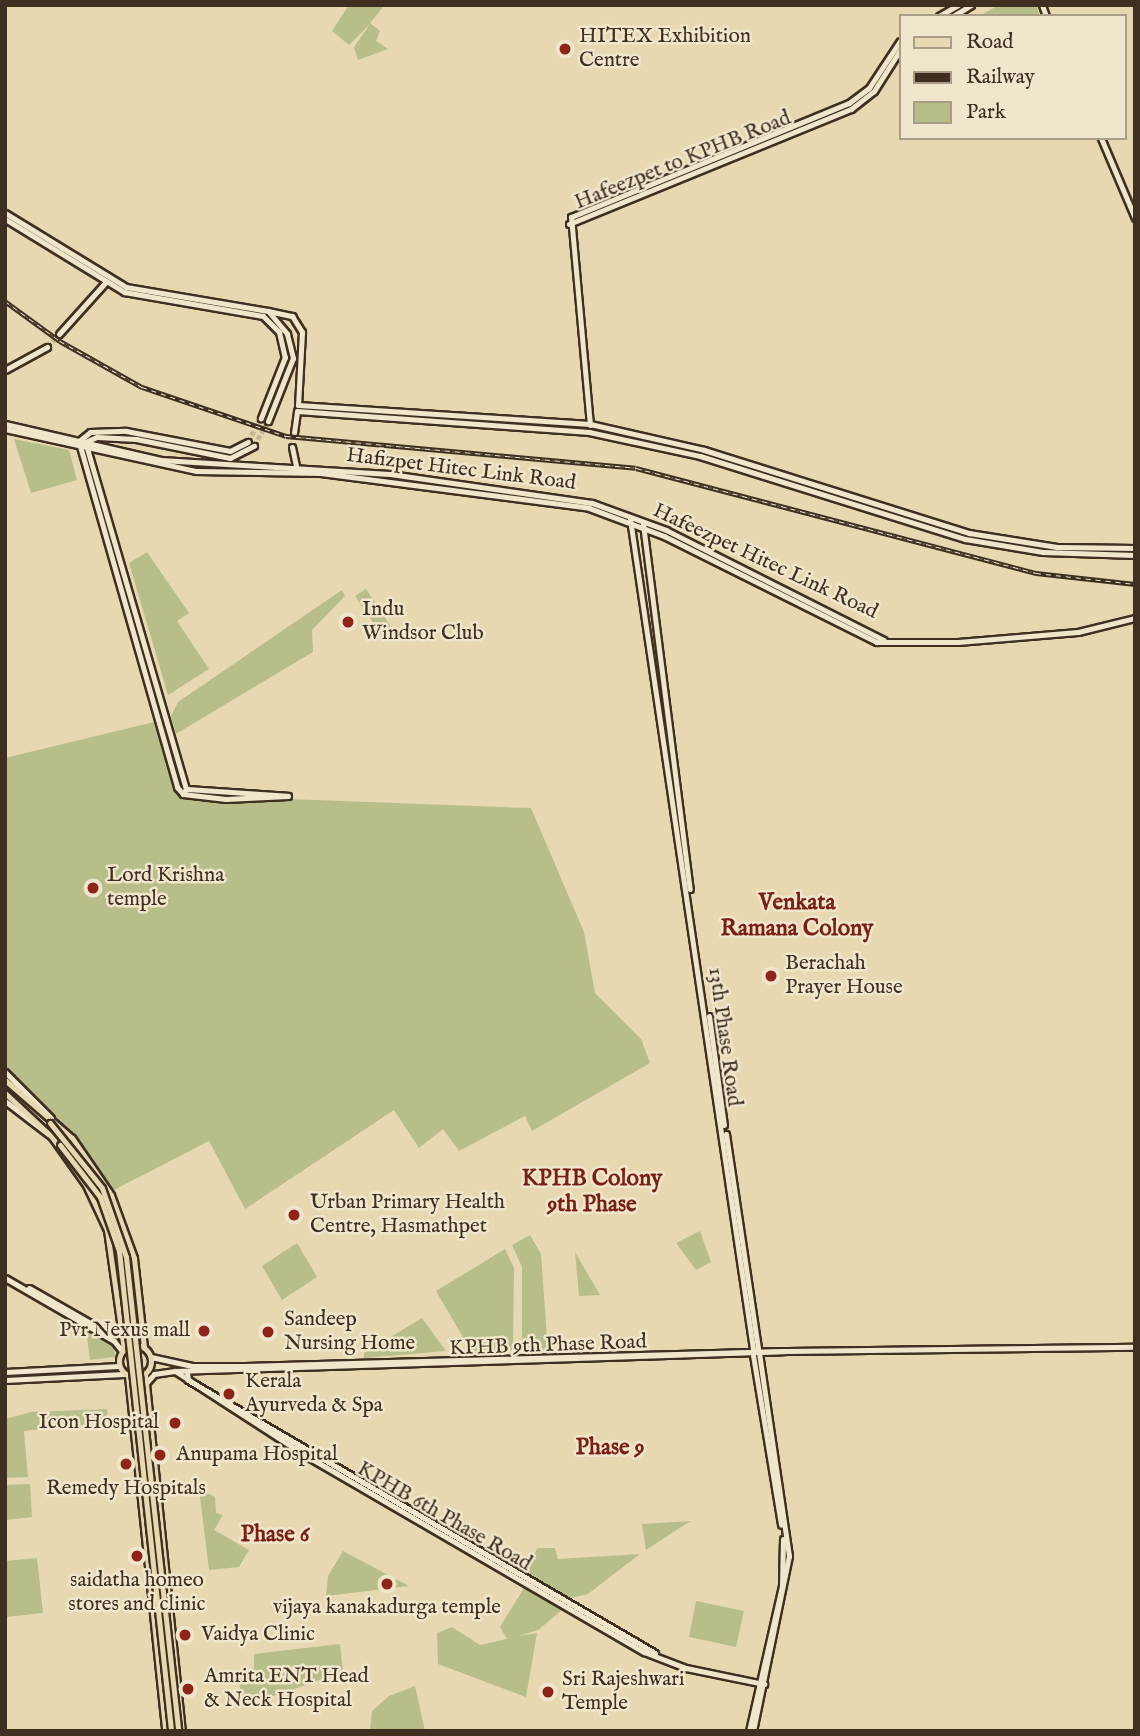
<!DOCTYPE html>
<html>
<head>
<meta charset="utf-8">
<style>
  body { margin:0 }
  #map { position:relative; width:1140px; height:1736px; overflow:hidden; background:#e8d8b1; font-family:"IM FELL English",serif }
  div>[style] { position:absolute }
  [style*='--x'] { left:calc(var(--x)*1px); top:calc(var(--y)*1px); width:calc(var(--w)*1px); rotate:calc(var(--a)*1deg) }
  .green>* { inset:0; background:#b8be8a }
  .secondary-tunnel>* { height:5px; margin-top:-2.5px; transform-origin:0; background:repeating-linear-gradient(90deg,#c6b694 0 5px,transparent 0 7.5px) }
  .roads { filter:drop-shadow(2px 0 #3e2f21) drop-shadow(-2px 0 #3e2f21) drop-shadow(0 2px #3e2f21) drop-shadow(0 -2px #3e2f21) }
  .secondary>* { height:5px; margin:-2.5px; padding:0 2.5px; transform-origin:2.5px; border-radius:2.5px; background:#f0e6cc }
  .primary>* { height:5px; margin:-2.5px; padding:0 2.5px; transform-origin:2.5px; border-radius:2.5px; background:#e8d8b1 }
  .primary>.ring { margin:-2.5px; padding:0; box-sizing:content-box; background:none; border:5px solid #e8d8b1; border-radius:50% }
  .rail>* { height:4.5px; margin-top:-2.25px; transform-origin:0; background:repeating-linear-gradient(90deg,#f0e6cc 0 5px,#3e2f21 0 10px); box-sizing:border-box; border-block:2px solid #3e2f21 }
  .bridges { filter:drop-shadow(2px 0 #3e2f21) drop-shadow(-2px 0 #3e2f21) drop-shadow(0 2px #3e2f21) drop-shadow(0 -2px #3e2f21) }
  .primary-bridge>* { height:5px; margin:-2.5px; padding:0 2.5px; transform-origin:2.5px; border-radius:2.5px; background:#e8d8b1 }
  .dots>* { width:19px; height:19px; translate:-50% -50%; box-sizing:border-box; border:4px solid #f0e6cc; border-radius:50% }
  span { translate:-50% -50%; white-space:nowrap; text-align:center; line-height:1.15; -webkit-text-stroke:5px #f0e6cc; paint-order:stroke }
  .poi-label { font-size:21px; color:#3e2f21 }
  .left { translate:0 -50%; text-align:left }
  .right { translate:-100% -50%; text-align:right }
  .street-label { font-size:21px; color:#3e2f21 }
  .neighbourhood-label { font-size:23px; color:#7a1f14; font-weight:700 }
  .frame { position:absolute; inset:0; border:7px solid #3e2f21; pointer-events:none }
  .legend { position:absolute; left:899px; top:14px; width:228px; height:126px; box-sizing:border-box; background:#f0e6cc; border:2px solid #a99d88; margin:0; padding:9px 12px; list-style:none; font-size:21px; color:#3e2f21 }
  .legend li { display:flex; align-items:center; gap:14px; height:35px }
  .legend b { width:35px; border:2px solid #a99d88 }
</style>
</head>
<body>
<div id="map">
  <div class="green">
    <div style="clip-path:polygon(349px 5px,383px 7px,370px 23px,380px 31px,376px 41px,388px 49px,358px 60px,354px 47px,370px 24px,349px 45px,332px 31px)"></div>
    <div style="clip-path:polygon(999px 5px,1036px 5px,1040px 16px,979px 16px)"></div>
    <div style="clip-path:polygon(14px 439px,69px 450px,77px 480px,31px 493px)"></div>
    <div style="clip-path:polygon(147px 552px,189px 613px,177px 621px,209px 669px,168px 695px,129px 563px)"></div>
    <div style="clip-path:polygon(366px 589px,393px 630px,383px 637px,355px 596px)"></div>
    <div style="clip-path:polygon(342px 590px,345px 596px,312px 630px,313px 652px,176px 734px,171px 716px,178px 702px)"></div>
    <div style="clip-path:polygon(154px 722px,179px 795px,531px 808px,584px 932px,595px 993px,641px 1039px,650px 1063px,532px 1131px,525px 1116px,459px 1151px,443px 1129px,419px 1148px,394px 1110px,245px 1209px,209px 1141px,112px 1191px,76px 1141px,5px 1074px,5px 758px)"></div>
    <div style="clip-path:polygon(700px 1231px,711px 1262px,696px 1270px,676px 1243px)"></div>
    <div style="clip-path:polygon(530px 1235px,541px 1254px,548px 1351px,522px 1350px,522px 1267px,512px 1245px)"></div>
    <div style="clip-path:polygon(297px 1243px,317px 1277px,282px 1300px,262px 1266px)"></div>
    <div style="clip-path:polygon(505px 1249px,514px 1268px,513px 1350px,474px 1356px,436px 1291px)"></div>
    <div style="clip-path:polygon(575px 1252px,600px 1295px,579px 1296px)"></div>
    <div style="clip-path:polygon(422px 1318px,446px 1351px,364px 1358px,364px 1353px)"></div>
    <div style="clip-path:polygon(86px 1329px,114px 1344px,115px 1357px,90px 1360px)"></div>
    <div style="clip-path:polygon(107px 1409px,108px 1422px,24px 1431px,28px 1477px,5px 1478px,5px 1419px,31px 1412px)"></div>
    <div style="clip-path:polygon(30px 1484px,32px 1517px,5px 1520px,5px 1485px)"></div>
    <div style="clip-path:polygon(199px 1489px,215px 1497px,216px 1513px,223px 1515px,214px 1530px,249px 1550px,239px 1567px,209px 1570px)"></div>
    <div style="clip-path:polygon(691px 1521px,678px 1529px,646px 1550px,642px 1524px)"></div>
    <div style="clip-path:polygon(537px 1548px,555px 1548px,558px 1559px,640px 1554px,588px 1594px,571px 1598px,527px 1574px)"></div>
    <div style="clip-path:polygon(343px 1551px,409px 1586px,326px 1596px,328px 1576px)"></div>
    <div style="clip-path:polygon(37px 1558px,43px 1613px,6px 1617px,5px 1561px)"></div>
    <div style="clip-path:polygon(524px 1588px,562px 1610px,538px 1630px,518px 1636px,537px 1633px,526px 1697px,438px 1664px,437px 1633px,452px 1627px,480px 1645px,507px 1639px,500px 1627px)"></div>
    <div style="clip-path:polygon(696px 1601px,744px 1611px,736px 1647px,689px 1637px)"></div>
    <div style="clip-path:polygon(340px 1644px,343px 1672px,242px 1707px,238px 1670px,254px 1668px,254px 1654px)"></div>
    <div style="clip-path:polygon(415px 1686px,425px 1731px,370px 1731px,372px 1711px,389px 1696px)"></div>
  </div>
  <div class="secondary-tunnel">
    <div style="--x:47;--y:347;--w:18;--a:-47"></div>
    <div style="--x:248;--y:442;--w:27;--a:-62"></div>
    <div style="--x:254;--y:446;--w:29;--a:-61"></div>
    <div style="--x:292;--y:447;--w:14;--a:-82"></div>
  </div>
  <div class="roads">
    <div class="secondary">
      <div style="--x:1042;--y:5;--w:12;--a:70"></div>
      <div style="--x:939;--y:16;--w:22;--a:-30"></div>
      <div style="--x:953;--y:16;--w:21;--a:-31"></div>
      <div style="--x:1101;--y:138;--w:87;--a:67"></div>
      <div style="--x:5;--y:213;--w:142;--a:31.4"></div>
      <div style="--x:126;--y:287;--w:144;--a:9.6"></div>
      <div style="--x:268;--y:311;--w:30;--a:50"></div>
      <div style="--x:287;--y:334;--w:25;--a:76"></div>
      <div style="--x:293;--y:358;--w:68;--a:111.6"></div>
      <div style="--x:5;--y:219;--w:140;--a:31.5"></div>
      <div style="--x:124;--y:292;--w:141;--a:9.8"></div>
      <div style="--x:263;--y:316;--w:23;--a:45"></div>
      <div style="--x:279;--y:332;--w:26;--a:77"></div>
      <div style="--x:285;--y:357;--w:66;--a:111.5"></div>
      <div style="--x:569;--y:224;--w:305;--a:-22.2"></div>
      <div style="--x:851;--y:109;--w:29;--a:-38"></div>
      <div style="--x:874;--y:91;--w:49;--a:-57.6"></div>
      <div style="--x:268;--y:311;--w:25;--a:12"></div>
      <div style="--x:292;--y:316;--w:19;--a:58"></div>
      <div style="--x:302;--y:332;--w:73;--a:93.1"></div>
      <div style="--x:298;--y:405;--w:293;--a:3.7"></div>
      <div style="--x:590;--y:424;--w:117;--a:12.8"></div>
      <div style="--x:704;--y:450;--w:278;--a:17.4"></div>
      <div style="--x:969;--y:533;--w:89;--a:9"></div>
      <div style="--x:1057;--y:547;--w:78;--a:0.7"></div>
      <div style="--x:59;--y:334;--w:69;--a:-48"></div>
      <div style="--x:5;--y:370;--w:48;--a:-28.7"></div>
      <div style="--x:5;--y:424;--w:160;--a:13"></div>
      <div style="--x:161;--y:460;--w:229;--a:3.5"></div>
      <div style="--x:390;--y:474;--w:204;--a:8.2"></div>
      <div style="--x:592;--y:503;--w:79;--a:20"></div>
      <div style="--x:666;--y:530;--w:244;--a:26.8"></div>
      <div style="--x:590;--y:425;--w:209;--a:-95.2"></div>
      <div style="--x:571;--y:217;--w:300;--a:-22.3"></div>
      <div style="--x:849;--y:103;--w:25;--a:-37"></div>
      <div style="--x:869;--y:88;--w:56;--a:-56.6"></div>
      <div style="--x:5;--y:429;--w:196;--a:12.4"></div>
      <div style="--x:196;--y:471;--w:125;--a:0.9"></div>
      <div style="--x:321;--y:473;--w:270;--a:7.4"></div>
      <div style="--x:589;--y:508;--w:80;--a:20.5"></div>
      <div style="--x:664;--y:536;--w:238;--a:26.5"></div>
      <div style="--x:877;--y:642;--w:81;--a:0"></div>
      <div style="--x:958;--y:642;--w:120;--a:-4.8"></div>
      <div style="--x:1078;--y:632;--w:59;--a:-13.8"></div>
      <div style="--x:294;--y:433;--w:22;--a:-82"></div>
      <div style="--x:297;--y:411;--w:293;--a:4.1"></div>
      <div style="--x:589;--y:432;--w:114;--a:12.2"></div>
      <div style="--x:700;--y:456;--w:278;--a:17.4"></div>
      <div style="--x:965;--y:539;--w:79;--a:9.5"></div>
      <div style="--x:1043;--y:552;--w:92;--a:1.9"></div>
      <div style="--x:79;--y:441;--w:14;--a:-39"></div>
      <div style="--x:90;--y:432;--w:36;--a:-2"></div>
      <div style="--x:126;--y:431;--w:106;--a:10.9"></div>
      <div style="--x:230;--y:451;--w:20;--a:-27"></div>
      <div style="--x:80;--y:446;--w:355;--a:74.1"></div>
      <div style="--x:177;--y:787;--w:9;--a:49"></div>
      <div style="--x:183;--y:794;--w:6;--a:-59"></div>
      <div style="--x:186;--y:789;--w:102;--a:3.9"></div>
      <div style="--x:292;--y:447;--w:19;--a:78"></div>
      <div style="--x:630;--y:519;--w:839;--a:81.57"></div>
      <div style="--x:643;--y:524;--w:368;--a:82.7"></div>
      <div style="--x:186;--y:789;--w:361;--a:-106.2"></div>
      <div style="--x:85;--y:442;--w:13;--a:-23"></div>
      <div style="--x:97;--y:437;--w:39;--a:3"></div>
      <div style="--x:136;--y:439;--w:96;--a:11.4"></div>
      <div style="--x:230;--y:458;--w:27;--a:-27"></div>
      <div style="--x:183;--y:794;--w:43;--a:6.6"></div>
      <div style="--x:226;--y:799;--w:62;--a:-2.8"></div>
      <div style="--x:709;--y:1016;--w:110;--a:82.2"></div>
      <div style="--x:5;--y:1072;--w:65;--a:45"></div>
      <div style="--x:5;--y:1101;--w:54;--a:37.5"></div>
      <div style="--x:726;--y:1134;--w:217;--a:81.5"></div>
      <div style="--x:5;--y:1278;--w:126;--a:30"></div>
      <div style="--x:114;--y:1341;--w:13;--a:51"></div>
      <div style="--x:29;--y:1288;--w:83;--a:29.7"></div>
      <div style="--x:101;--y:1329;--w:12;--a:24"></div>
      <div style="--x:112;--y:1334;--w:11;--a:-27"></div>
      <div style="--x:753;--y:1355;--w:172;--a:80.6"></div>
      <div style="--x:151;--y:1357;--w:42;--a:12.4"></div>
      <div style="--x:192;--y:1366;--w:53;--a:0"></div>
      <div style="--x:245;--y:1366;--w:542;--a:-1.59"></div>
      <div style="--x:175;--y:1371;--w:155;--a:32.9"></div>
      <div style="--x:305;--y:1455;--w:392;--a:30.2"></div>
      <div style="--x:644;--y:1652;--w:45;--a:20.9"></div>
      <div style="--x:686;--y:1668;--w:80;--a:11.6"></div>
      <div style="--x:5;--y:1372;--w:114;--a:-3"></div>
      <div style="--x:187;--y:1372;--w:8;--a:83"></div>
      <div style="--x:188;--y:1380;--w:541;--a:30.31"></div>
      <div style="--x:5;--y:1380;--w:119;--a:-2.9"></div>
      <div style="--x:146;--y:1383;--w:12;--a:-48"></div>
      <div style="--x:154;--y:1374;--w:21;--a:-8"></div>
      <div style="--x:175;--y:1371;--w:612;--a:-1.87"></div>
      <div style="--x:787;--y:1351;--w:348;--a:-0.7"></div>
      <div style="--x:749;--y:1731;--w:149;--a:-77.2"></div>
      <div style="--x:782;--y:1586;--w:47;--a:-88.8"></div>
      <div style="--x:753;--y:1731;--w:179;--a:-78.4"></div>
      <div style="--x:789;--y:1556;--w:204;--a:-98.4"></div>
    </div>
    <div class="primary">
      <div style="--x:5;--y:1080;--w:89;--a:40.9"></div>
      <div style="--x:72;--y:1138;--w:69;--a:55.6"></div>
      <div style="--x:111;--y:1195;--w:67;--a:69.9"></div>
      <div style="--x:134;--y:1258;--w:90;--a:83.6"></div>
      <div style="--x:5;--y:1093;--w:67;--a:43.2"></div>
      <div style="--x:52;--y:1137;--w:59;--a:54.7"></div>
      <div style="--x:86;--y:1185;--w:50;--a:65"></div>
      <div style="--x:107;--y:1230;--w:120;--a:81.9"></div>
      <div class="ring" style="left:119px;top:1345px;width:27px;height:27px"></div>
      <div style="--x:145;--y:1374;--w:359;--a:84.1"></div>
      <div style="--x:128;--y:1376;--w:357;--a:84"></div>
    </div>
  </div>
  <div class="rail">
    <div style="--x:5;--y:301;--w:68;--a:36"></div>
    <div style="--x:60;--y:341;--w:94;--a:29.3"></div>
    <div style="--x:142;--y:387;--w:152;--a:18.8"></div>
    <div style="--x:286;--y:436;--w:351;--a:5.2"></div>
    <div style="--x:636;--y:468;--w:414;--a:14.7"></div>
    <div style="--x:1036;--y:573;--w:100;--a:6.3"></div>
  </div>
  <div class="bridges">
    <div class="primary-bridge">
      <div style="--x:50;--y:1123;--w:83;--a:51.3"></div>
      <div style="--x:102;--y:1188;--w:73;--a:70.8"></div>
      <div style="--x:126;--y:1257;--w:477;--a:83.7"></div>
      <div style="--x:60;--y:1145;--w:66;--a:52.4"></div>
      <div style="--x:100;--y:1197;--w:57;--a:70.6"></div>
      <div style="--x:119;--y:1251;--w:483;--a:83.8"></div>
    </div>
  </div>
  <div class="dots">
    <div style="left:565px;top:49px;background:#8f2418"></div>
    <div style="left:348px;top:622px;background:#8f2418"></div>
    <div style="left:93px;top:888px;background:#8f2418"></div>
    <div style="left:771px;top:976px;background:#8f2418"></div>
    <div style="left:294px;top:1215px;background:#8f2418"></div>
    <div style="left:204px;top:1331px;background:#8f2418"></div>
    <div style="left:268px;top:1332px;background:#8f2418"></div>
    <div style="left:229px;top:1394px;background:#8f2418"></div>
    <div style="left:175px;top:1423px;background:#8f2418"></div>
    <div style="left:160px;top:1455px;background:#8f2418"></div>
    <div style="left:126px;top:1464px;background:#8f2418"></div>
    <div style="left:137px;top:1556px;background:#8f2418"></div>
    <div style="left:387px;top:1584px;background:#8f2418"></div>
    <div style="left:185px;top:1635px;background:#8f2418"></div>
    <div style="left:188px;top:1689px;background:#8f2418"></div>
    <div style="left:548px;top:1692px;background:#8f2418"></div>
  </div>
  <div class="poi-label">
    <span class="left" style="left:579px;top:49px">HITEX Exhibition<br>Centre</span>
    <span class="left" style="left:362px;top:622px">Indu<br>Windsor Club</span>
    <span class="left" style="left:107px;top:888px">Lord Krishna<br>temple</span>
    <span class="left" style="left:785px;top:976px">Berachah<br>Prayer House</span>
    <span class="left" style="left:310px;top:1215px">Urban Primary Health<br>Centre, Hasmathpet</span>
    <span class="left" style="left:284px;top:1332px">Sandeep<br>Nursing Home</span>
    <span class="right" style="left:190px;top:1331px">Pvr Nexus mall</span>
    <span class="left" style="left:245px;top:1394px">Kerala<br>Ayurveda &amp; Spa</span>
    <span class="right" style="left:159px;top:1423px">Icon Hospital</span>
    <span class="left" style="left:176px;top:1455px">Anupama Hospital</span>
    <span style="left:126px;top:1489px">Remedy Hospitals</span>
    <span style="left:137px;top:1593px">saidatha homeo<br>stores and clinic</span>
    <span style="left:387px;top:1608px">vijaya kanakadurga temple</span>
    <span class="left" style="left:201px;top:1635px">Vaidya Clinic</span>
    <span class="left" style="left:204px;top:1689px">Amrita ENT Head<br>&amp; Neck Hospital</span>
    <span class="left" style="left:562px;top:1692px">Sri Rajeshwari<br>Temple</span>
  </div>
  <div class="street-label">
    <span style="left:683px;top:161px;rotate:-22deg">Hafeezpet to KPHB Road</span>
    <span style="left:461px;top:470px;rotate:7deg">Hafizpet Hitec Link Road</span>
    <span style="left:765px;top:562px;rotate:25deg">Hafeezpet Hitec Link Road</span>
    <span style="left:724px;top:1037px;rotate:82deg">13th Phase Road</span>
    <span style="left:548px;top:1346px;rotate:-2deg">KPHB 9th Phase Road</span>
    <span style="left:444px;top:1517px;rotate:30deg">KPHB 6th Phase Road</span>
  </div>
  <div class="neighbourhood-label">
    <span style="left:797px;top:916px">Venkata<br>Ramana Colony</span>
    <span style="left:592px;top:1192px">KPHB Colony<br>9th Phase</span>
    <span style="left:610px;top:1448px">Phase 9</span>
    <span style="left:275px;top:1535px">Phase 6</span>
  </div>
  <div class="frame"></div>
  <ul class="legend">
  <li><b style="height:9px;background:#e8d8b1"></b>Road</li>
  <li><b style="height:9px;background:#3e2f21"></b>Railway</li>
  <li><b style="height:19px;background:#b8be8a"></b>Park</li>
  </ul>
</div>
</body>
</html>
